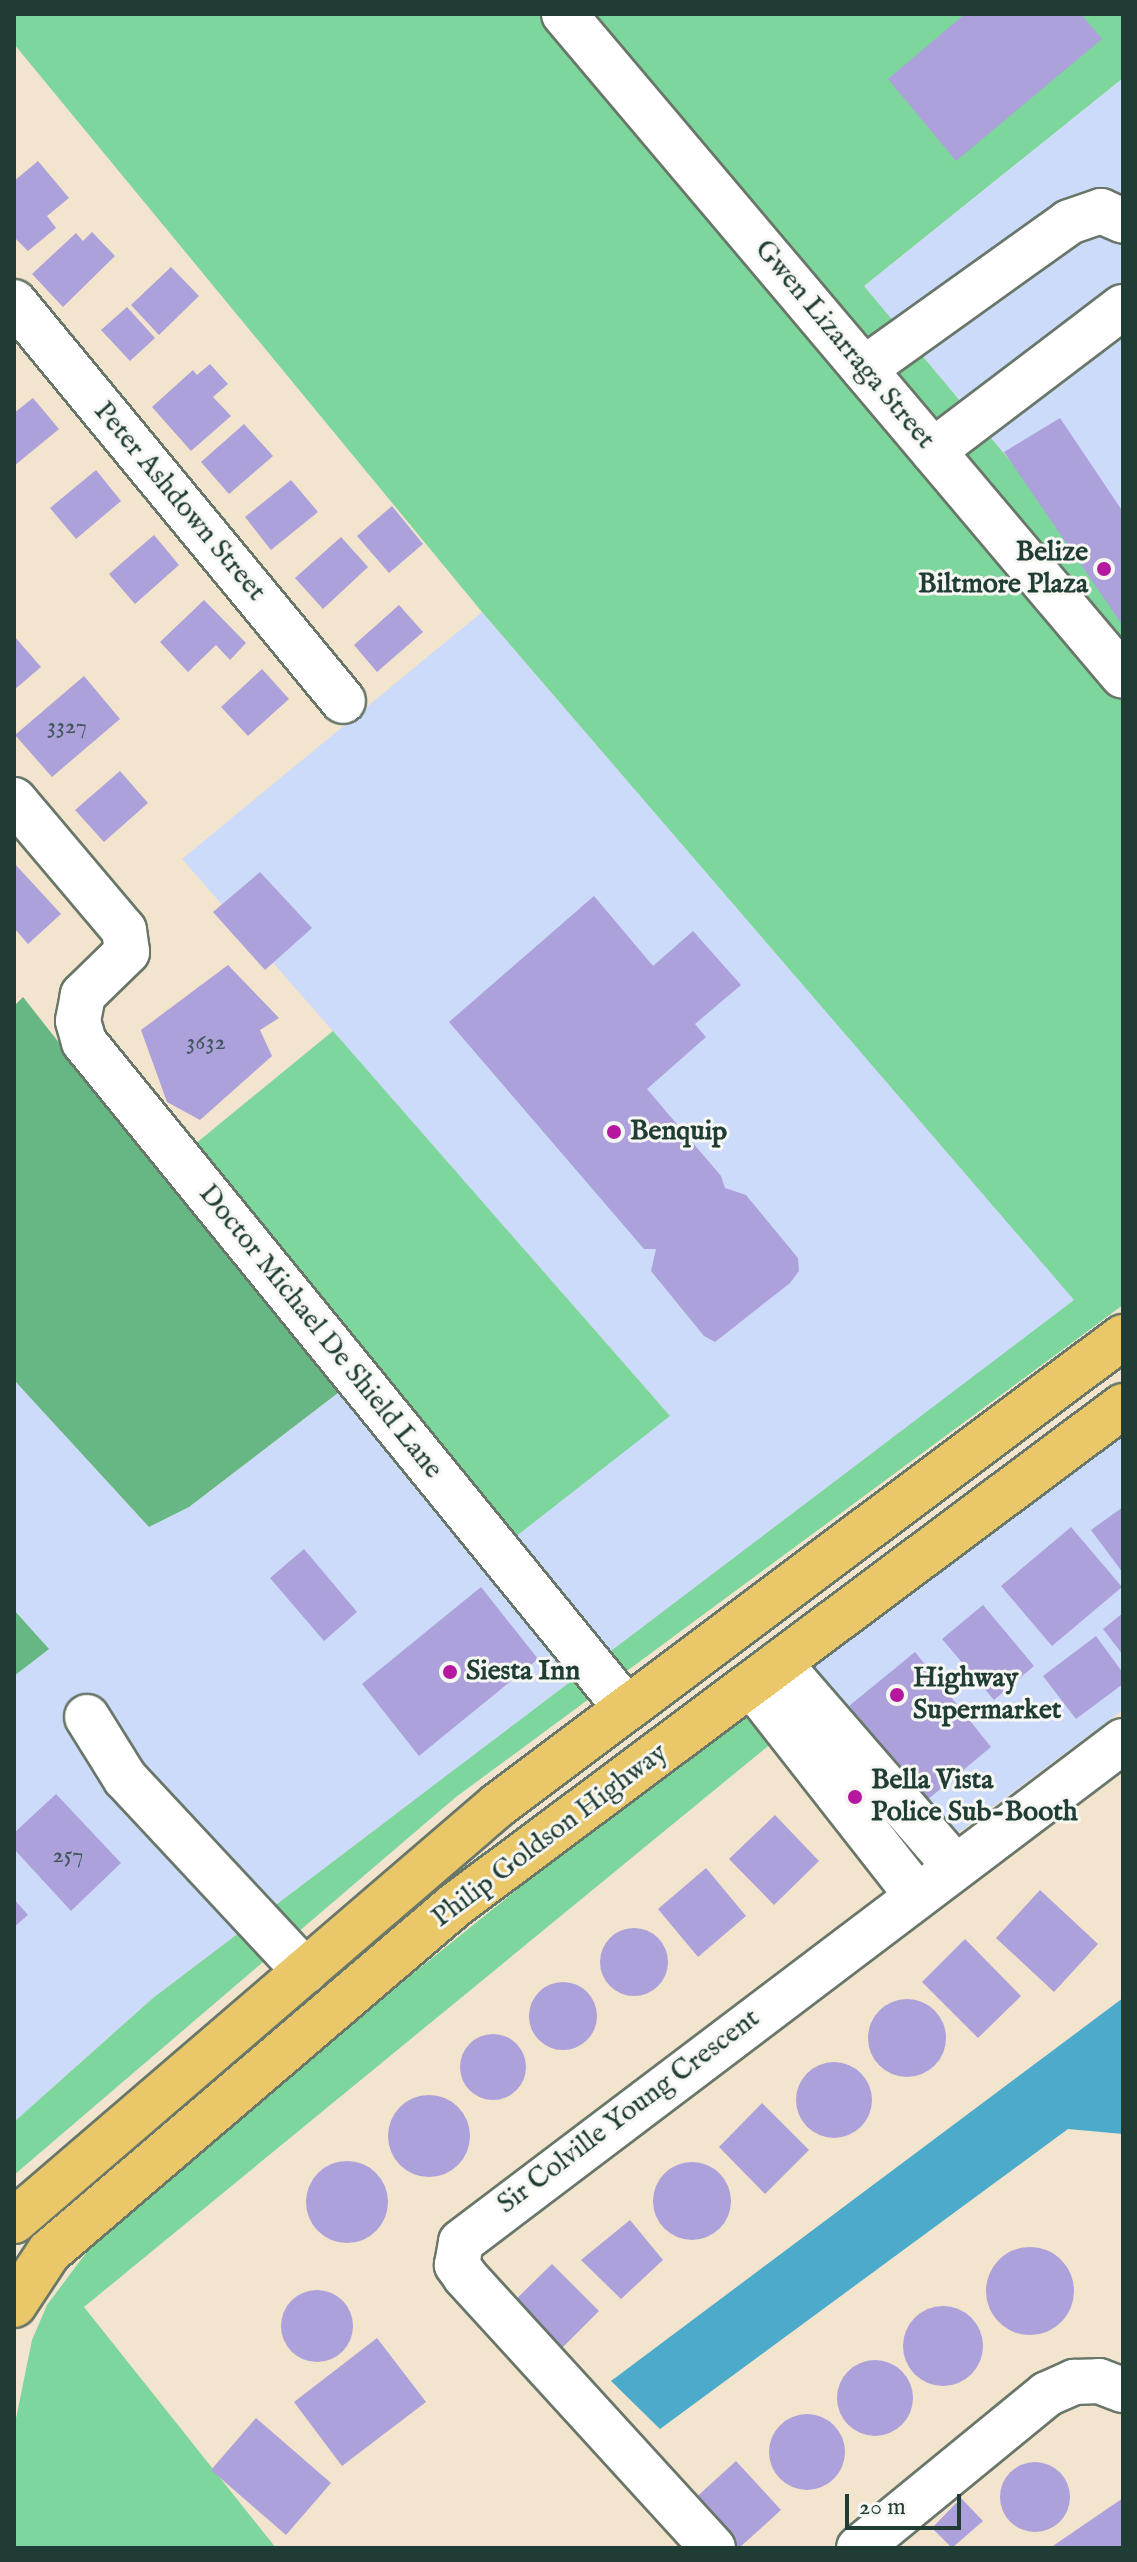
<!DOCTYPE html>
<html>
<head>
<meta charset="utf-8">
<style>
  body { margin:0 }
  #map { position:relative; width:1137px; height:2562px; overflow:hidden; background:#f3e4cd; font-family:"IM FELL English",serif }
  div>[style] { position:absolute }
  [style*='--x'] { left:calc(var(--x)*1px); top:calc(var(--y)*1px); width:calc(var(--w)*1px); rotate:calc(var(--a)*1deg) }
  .built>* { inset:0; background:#cddbfa }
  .green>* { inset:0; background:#7dd69c }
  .forest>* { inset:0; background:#66b784 }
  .water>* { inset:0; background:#4cabcb }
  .building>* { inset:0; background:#aca1da }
  .round { border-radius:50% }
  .roads { filter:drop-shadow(2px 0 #69776a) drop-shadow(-2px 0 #69776a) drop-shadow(0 2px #69776a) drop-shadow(0 -2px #69776a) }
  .minor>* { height:44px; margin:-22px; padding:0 22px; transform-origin:22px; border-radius:22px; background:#fff }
  .highway>* { height:44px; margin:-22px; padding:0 22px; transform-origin:22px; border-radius:22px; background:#eac769 }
  .dots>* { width:22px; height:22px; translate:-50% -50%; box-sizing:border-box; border:4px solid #f6f6f2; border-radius:50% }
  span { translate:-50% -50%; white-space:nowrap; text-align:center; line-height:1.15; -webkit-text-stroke:6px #f6f6f2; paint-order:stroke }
  .number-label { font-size:24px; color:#42565e }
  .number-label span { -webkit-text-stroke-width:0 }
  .street-label { font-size:28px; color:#1f3d34 }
  .poi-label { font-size:28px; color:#1f3d34; font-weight:700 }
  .right { translate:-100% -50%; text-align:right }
  .left { translate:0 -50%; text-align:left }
  .frame { position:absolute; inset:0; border:16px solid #1f3d34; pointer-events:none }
  .scale { position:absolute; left:845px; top:2494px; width:116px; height:36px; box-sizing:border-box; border:4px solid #1f3d34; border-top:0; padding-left:10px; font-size:24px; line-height:28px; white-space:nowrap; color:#1f3d34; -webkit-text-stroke:6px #f6f6f2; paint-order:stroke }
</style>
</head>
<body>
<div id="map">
  <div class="built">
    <div style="clip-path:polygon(1123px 78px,1123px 596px,864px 286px)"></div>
    <div style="clip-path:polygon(482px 612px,1075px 1300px,153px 1998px,14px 2122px,14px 1676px,48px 1649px,14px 1610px,14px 1380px,149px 1527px,189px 1507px,347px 1386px,670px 1416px,182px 859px)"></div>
    <div style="clip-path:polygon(1123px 1426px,1123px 1710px,887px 1886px,744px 1706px)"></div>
  </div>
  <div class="green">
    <div style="clip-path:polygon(14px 14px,1123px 14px,1123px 78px,864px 286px,1123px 596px,1123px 1305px,456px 1797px,14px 2175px,14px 2122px,153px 1998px,1074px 1300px,482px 612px,14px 44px)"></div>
    <div style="clip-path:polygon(333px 1031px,670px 1416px,496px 1552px,161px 1172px)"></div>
    <div style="clip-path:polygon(744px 1706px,773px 1742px,84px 2307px,276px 2548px,14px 2548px,14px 2428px,32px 2340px,47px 2305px,101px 2233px,123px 2208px)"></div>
  </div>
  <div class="forest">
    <div style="clip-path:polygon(23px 997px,161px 1172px,347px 1386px,189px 1507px,149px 1527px,14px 1380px,14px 1006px)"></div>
    <div style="clip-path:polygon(14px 1610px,49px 1649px,14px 1676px)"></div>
  </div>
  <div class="water">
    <div style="clip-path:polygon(1123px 1998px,1123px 2134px,1068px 2129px,660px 2429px,611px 2381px)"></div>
  </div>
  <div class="building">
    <div style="clip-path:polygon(965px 14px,1081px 14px,1102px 39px,956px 161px,888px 79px)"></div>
    <div style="clip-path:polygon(38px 161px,69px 198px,47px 216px,56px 228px,28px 251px,14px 237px,14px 181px)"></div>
    <div style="clip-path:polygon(92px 232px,115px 256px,63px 307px,32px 274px,76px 233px,83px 241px)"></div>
    <div style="clip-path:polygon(171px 267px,199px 296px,159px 335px,131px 305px)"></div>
    <div style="clip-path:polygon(127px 307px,155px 338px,130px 361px,101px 330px)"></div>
    <div style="clip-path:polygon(210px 364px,228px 384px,213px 397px,231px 416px,191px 451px,152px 407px,193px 370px,197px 375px)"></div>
    <div style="clip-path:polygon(33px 398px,59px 429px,14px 466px,14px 413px)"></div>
    <div style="clip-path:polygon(1060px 418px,1123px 512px,1123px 626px,1004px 452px)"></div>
    <div style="clip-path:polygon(244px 424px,273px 456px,229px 494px,201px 462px)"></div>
    <div style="clip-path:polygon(96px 470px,121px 501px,76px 539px,50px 508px)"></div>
    <div style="clip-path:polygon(291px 480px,318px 512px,271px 550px,245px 517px)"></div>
    <div style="clip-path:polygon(392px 506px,423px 544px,389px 573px,357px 536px)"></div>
    <div style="clip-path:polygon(154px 535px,179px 565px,135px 604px,109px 574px)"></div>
    <div style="clip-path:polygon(341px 537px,368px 567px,323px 609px,295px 578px)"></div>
    <div style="clip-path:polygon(204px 600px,246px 643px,230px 660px,216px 645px,188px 672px,160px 642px)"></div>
    <div style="clip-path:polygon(399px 605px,423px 632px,377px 672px,354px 645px)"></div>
    <div style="clip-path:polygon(14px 636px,41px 667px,14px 690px)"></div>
    <div style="clip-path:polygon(262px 669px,289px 699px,248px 736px,221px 707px)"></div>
    <div style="clip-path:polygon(84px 676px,120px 719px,52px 777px,15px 735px)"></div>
    <div style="clip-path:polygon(120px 771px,148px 803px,104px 842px,75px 810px)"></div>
    <div style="clip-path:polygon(14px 863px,61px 914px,28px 944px,14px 928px)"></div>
    <div style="clip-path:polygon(260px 872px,312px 928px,265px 970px,213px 912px)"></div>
    <div style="clip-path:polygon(594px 896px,653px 966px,693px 931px,741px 985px,695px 1024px,706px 1037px,647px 1089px,721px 1176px,725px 1188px,746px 1195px,798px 1258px,799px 1271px,790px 1283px,715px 1342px,704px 1336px,651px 1271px,656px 1249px,644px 1249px,449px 1022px)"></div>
    <div style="clip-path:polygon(228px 965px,279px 1018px,260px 1030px,272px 1056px,200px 1120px,167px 1102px,141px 1030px)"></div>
    <div style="clip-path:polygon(1123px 1507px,1123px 1573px,1091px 1530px)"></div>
    <div style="clip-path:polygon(1071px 1527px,1122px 1587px,1052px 1646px,1001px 1586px)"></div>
    <div style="clip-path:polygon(304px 1549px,357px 1612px,324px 1641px,270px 1578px)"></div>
    <div style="clip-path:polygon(481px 1587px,538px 1659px,419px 1756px,362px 1684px)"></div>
    <div style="clip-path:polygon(983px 1605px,1034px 1666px,994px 1700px,942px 1639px)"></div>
    <div style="clip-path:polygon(1123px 1613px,1123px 1655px,1103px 1629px)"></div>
    <div style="clip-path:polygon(1096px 1636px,1123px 1673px,1123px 1684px,1076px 1719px,1043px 1676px)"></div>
    <div style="clip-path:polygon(915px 1652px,991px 1747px,926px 1801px,849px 1706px)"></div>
    <div style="clip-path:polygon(56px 1794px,121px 1863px,71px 1911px,14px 1849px,14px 1833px)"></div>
    <div style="clip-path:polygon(775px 1815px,819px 1861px,774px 1905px,729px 1859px)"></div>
    <div style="clip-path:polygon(706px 1868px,746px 1916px,698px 1957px,658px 1909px)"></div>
    <div style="clip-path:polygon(1040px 1890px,1098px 1944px,1054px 1992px,996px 1938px)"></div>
    <div style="clip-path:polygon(14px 1899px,28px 1915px,14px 1927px)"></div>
    <div class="round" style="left:600px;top:1928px;width:68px;height:68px"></div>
    <div style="clip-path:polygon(965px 1939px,1021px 1996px,978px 2038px,922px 1982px)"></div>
    <div class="round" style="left:529px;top:1982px;width:68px;height:68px"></div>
    <div class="round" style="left:868px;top:1999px;width:78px;height:78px"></div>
    <div class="round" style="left:460px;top:2034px;width:66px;height:66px"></div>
    <div class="round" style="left:796px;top:2062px;width:76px;height:76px"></div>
    <div class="round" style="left:388px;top:2095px;width:82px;height:82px"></div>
    <div style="clip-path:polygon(762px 2103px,809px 2150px,765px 2194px,719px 2147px)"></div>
    <div class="round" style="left:306px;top:2161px;width:82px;height:82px"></div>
    <div class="round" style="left:653px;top:2162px;width:78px;height:78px"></div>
    <div style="clip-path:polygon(630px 2220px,663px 2260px,621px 2299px,581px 2260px)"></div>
    <div class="round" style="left:986px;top:2247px;width:88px;height:88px"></div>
    <div style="clip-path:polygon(552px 2264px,599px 2311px,555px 2355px,508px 2307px)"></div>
    <div class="round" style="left:281px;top:2290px;width:72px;height:72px"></div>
    <div class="round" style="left:903px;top:2306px;width:80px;height:80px"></div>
    <div style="clip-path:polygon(377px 2338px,426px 2402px,342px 2466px,294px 2402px)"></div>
    <div class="round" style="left:837px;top:2360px;width:76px;height:76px"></div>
    <div class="round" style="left:769px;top:2414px;width:76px;height:76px"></div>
    <div style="clip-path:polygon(256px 2418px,331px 2483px,286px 2535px,211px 2470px)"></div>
    <div style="clip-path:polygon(736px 2461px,781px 2510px,739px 2548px,732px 2548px,691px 2502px)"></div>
    <div class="round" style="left:1000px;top:2462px;width:70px;height:70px"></div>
    <div style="clip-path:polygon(961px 2498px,983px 2521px,952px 2548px,932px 2528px)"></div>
    <div style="clip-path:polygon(1123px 2498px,1123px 2548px,1050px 2548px)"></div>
  </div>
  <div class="roads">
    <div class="minor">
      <div style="--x:564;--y:14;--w:866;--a:49.82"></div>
      <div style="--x:14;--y:302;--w:517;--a:50.49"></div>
      <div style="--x:864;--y:369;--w:252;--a:-35.6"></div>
      <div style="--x:1069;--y:222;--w:34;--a:-19"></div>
      <div style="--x:1101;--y:211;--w:24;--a:24"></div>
      <div style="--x:933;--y:451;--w:238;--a:-37.2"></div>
      <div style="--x:14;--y:800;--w:170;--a:49.8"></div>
      <div style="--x:124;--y:930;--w:22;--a:82"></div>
      <div style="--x:127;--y:952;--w:62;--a:135.7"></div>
      <div style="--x:83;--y:995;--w:26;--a:101"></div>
      <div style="--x:78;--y:1021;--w:22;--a:74"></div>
      <div style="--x:84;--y:1042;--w:859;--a:50.86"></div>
      <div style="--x:779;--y:1663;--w:269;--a:49.1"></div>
      <div style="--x:752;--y:1685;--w:266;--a:51.9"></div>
      <div style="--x:87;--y:1717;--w:72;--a:58.1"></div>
      <div style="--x:125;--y:1778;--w:264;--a:47"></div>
      <div style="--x:713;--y:2548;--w:368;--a:-132.4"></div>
      <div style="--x:465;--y:2276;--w:14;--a:-126"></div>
      <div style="--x:457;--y:2265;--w:23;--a:-80"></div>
      <div style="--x:461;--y:2242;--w:830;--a:-37.12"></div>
      <div style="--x:859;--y:2548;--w:243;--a:-39.3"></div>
      <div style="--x:1047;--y:2394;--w:30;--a:-24"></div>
      <div style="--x:1074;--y:2382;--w:25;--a:-2"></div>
      <div style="--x:1099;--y:2381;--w:26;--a:21"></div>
    </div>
    <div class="highway">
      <div style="--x:14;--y:2221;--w:638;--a:-40.68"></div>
      <div style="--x:498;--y:1805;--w:781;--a:-36.83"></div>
      <div style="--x:14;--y:2305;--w:64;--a:-56.6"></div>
      <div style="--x:49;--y:2252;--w:534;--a:-40.52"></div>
      <div style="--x:455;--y:1905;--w:834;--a:-36.76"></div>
    </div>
  </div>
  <div class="dots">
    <div style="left:1104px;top:569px;background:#b5179e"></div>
    <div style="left:614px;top:1132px;background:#b5179e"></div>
    <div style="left:450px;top:1672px;background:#b5179e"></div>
    <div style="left:897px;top:1695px;background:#b5179e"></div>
    <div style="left:855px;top:1797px;background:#b5179e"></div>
  </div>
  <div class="number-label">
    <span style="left:67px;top:727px">3327</span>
    <span style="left:206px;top:1043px">3632</span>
    <span style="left:68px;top:1856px">257</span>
  </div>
  <div class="street-label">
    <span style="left:844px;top:345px;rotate:50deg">Gwen Lizarraga Street</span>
    <span style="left:179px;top:502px;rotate:50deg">Peter Ashdown Street</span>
    <span style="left:320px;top:1332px;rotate:51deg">Doctor Michael De Shield Lane</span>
    <span style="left:550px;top:1836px;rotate:-37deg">Philip Goldson Highway</span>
    <span style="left:629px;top:2112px;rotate:-37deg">Sir Colville Young Crescent</span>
  </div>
  <div class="poi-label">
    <span class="right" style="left:1088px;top:569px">Belize<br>Biltmore Plaza</span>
    <span class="left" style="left:630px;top:1132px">Benquip</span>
    <span class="left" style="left:466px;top:1672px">Siesta Inn</span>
    <span class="left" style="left:913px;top:1695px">Highway<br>Supermarket</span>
    <span class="left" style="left:871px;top:1797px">Bella Vista<br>Police Sub-Booth</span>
  </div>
  <div class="frame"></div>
  <div class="scale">20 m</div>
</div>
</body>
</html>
